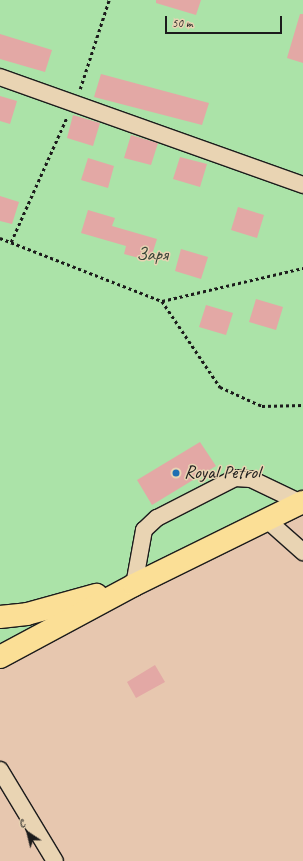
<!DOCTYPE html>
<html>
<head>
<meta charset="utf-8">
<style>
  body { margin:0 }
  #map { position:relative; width:303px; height:861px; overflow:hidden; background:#e7c7af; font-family:Caveat,sans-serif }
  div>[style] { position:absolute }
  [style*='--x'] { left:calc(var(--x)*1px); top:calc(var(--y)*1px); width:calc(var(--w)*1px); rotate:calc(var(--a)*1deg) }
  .green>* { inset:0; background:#abe3a8 }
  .building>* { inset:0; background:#e3a8a5 }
  .path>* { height:2.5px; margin-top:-1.25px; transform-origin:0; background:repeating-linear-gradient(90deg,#1c1c1c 0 3px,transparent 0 6px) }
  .roads { filter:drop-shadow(1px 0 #1c1c1c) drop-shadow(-1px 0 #1c1c1c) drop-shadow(0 1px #1c1c1c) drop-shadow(0 -1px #1c1c1c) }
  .minor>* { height:16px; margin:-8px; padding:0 8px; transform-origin:8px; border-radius:8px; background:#e9d4b3 }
  .highway>* { height:22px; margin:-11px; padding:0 11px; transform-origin:11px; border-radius:11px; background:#fbdf96 }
  .dots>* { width:11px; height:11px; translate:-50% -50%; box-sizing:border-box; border:2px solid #e9d4b3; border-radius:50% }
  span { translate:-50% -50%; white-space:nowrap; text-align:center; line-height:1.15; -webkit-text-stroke:3px #e9d4b3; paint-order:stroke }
  .park-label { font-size:19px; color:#394438 }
  .poi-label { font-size:19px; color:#1c1c1c }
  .left { translate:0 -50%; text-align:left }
  .north { position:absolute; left:8px; top:813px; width:40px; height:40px; -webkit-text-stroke:3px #e9d4b3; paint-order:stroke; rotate:325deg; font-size:11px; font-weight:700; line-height:16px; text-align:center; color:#1c1c1c }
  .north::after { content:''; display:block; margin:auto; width:14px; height:18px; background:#1c1c1c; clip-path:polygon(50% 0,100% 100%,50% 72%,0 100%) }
  .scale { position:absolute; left:165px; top:16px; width:117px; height:18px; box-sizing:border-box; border:2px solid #1c1c1c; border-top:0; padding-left:5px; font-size:12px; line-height:14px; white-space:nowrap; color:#1c1c1c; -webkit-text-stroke:3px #e9d4b3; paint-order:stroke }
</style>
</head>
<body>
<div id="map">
  <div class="green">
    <div style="clip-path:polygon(0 0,303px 0,303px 511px,0 659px)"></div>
  </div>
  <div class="building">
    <div style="clip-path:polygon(156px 0,201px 0,196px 15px,156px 3px)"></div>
    <div style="clip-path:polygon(300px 14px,303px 14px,303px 63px,287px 58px)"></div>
    <div style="clip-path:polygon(0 34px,52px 50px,45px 72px,0 59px)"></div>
    <div style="clip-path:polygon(101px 74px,209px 103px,202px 125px,94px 97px)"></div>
    <div style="clip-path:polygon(0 96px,17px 101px,10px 124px,0 121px)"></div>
    <div style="clip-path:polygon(73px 115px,100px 123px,93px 146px,67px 138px)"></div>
    <div style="clip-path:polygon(131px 135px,158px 143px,151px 165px,124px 158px)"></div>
    <div style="clip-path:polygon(180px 157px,207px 164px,200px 187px,173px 179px)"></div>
    <div style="clip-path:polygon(88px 158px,114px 166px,108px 188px,81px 180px)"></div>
    <div style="clip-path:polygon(0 196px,19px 202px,12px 224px,0 221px)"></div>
    <div style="clip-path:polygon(238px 207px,264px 215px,257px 238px,231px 230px)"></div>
    <div style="clip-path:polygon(88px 210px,115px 218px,112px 226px,157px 239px,150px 261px,124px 254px,126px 246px,81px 233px)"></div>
    <div style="clip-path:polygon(181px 249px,208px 257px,201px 279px,175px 271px)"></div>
    <div style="clip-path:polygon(256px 299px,283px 307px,276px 330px,249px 322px)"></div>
    <div style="clip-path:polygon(206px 305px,233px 313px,226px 335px,199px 327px)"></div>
    <div style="clip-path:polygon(200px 442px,216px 466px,152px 505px,137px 480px)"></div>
    <div style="clip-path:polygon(155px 665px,165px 682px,136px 698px,127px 682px)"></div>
  </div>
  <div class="path">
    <div style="--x:80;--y:89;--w:94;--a:-72"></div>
    <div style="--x:0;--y:238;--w:174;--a:21.3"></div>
    <div style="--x:162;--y:301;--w:104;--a:56"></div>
    <div style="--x:220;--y:387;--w:46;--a:24.3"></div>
    <div style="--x:262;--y:406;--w:41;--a:-1.4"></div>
    <div style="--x:11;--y:242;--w:137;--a:-65.9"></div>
    <div style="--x:162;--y:301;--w:145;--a:-13.2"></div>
  </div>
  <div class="roads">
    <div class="minor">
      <div style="--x:0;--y:77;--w:322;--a:19.6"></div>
      <div style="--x:266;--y:519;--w:50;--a:41.7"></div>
      <div style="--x:134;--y:585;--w:56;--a:-79.7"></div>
      <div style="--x:144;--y:530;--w:18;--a:-43"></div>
      <div style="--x:157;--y:518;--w:88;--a:-27.1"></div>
      <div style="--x:235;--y:478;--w:16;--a:4"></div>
      <div style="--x:251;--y:479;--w:55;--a:25.6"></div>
      <div style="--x:0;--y:770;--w:106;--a:58.9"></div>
    </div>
    <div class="highway">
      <div style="--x:0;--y:617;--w:27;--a:-6"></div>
      <div style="--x:27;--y:614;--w:72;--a:-15.4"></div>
      <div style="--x:0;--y:657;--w:152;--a:-28.2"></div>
      <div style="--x:134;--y:585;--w:188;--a:-26.2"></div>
    </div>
  </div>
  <div class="dots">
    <div style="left:176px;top:473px;background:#1f6fb2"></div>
  </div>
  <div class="park-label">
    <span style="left:152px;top:255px">Заря</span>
  </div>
  <div class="poi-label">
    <span class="left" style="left:184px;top:473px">Royal Petrol</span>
  </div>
  <div class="north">С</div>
  <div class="scale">50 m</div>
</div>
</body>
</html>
